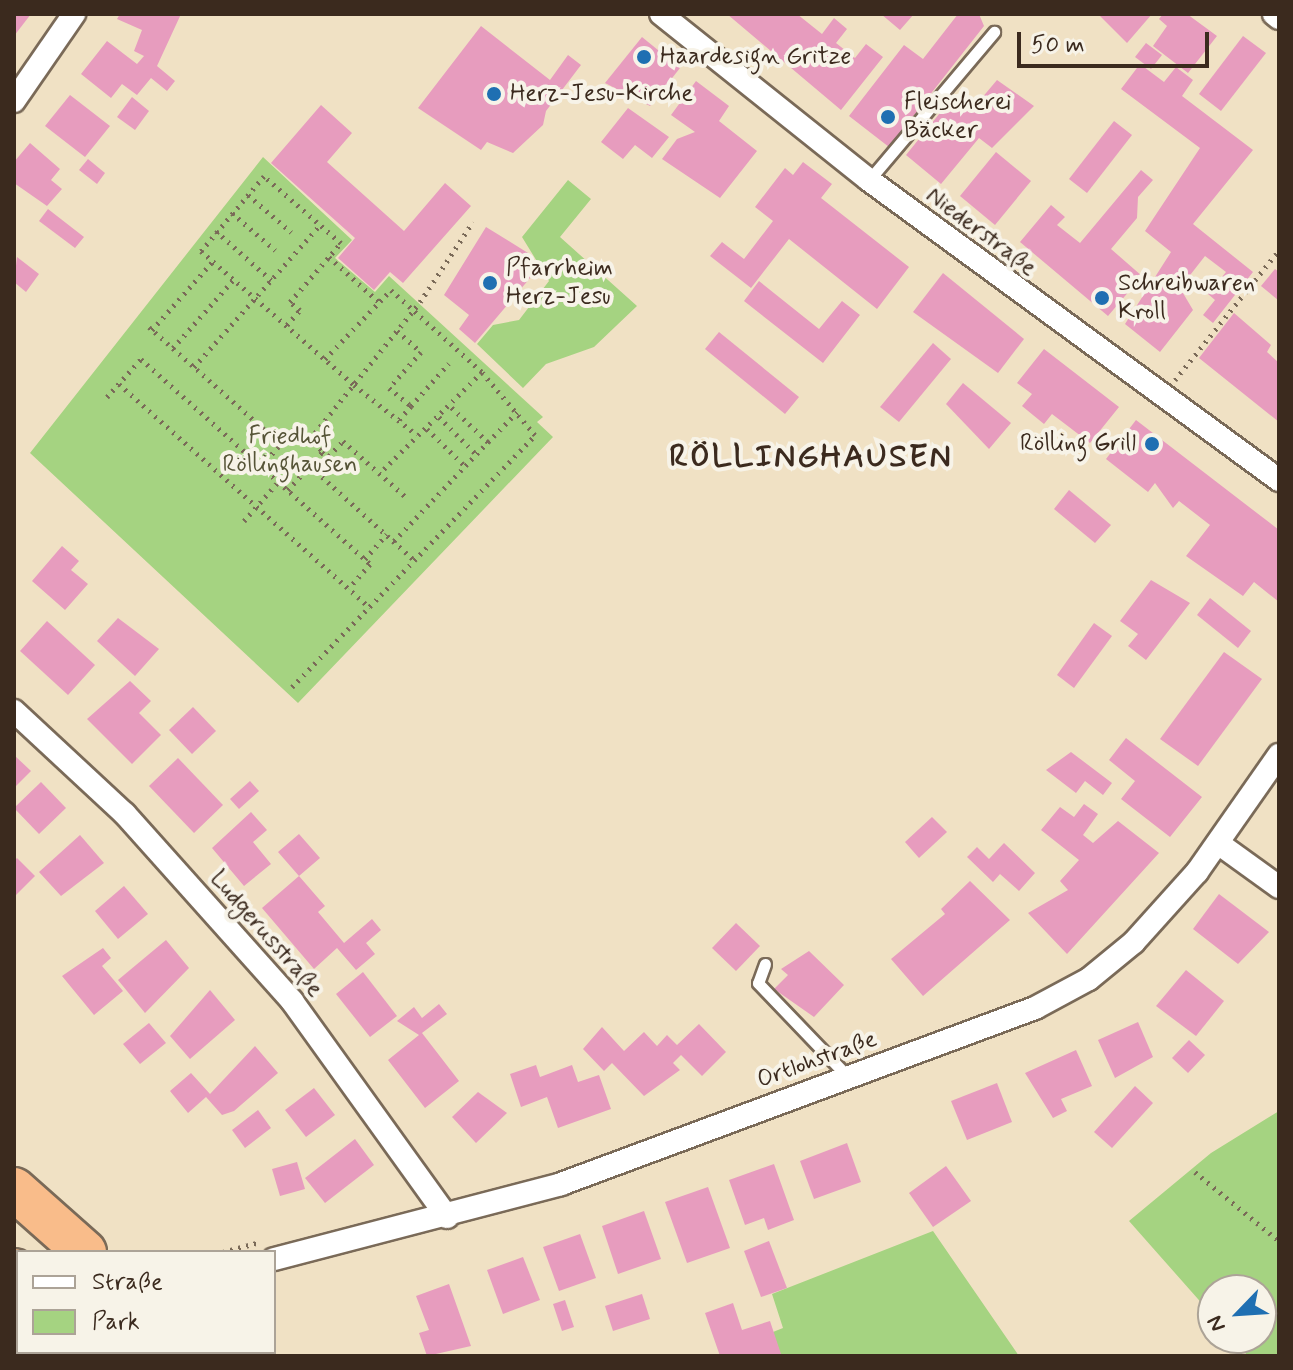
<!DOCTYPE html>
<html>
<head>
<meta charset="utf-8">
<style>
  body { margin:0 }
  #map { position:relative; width:1293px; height:1370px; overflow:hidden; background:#f0e1c4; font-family:Mynerve,sans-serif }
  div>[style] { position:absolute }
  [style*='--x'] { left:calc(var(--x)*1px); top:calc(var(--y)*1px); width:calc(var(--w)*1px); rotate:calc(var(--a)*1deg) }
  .green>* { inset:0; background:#a5d381 }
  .building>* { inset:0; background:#e79cbe }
  .path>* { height:5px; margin-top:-2.5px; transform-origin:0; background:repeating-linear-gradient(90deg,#7a6a58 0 2px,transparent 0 8px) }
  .roads { filter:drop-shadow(2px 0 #7a6a58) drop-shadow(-2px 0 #7a6a58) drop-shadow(0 2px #7a6a58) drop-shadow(0 -2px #7a6a58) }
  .lane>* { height:11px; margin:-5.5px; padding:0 5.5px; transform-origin:5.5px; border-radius:5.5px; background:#fff }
  .street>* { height:22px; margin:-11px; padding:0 11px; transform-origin:11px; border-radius:11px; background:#fff }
  .highway>* { height:42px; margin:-21px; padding:0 21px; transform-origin:21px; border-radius:21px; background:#f9bc8a }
  .dots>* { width:22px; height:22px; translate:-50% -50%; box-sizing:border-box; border:4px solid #f7f3e8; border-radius:50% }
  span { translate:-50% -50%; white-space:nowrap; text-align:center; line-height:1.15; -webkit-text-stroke:8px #f7f3e8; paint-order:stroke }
  .poi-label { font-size:24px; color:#3b2a1e }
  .left { translate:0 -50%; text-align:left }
  .right { translate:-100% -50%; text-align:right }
  .street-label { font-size:24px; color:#3b2a1e }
  .park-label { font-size:24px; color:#565437 }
  .district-label { font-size:32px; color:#3b2a1e; font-weight:700; letter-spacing:2px }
  .frame { position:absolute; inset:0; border:16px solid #3b2a1e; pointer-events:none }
  .legend { position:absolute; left:16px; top:1250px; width:260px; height:104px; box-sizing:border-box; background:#f7f3e8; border:2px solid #aca397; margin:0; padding:10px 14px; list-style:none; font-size:24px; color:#3b2a1e }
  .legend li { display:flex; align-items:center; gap:16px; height:40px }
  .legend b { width:40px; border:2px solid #aca397 }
  .north { position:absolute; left:1197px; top:1274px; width:80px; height:80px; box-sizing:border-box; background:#f7f3e8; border:2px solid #aca397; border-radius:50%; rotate:245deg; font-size:22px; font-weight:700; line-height:32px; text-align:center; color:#3b2a1e }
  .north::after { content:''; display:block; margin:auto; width:28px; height:36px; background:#1f6fb2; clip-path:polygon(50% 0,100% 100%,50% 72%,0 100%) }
  .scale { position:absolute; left:1017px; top:32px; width:192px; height:36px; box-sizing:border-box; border:4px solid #3b2a1e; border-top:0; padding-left:10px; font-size:24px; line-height:28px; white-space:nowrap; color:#3b2a1e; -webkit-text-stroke:6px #f7f3e8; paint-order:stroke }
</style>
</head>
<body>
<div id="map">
  <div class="green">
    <div style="clip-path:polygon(263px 157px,352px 240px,335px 258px,375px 292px,389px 276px,543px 417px,537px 422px,553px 437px,298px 703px,30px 453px)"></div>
    <div style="clip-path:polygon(568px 180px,591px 199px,560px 237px,637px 306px,594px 347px,546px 364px,523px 388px,477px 344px,493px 325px,519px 320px,549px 281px,522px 237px)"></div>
    <div style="clip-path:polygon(1279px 1111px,1279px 1356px,1248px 1356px,1232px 1338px,1261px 1338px,1261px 1290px,1213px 1290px,1213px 1316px,1129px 1221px,1211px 1153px)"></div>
    <div style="clip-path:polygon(933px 1231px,1019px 1356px,781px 1356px,773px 1332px,783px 1328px,772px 1294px)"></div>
  </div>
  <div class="building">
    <div style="clip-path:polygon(14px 14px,31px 14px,14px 36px)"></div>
    <div style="clip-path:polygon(120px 14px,181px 14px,157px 66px,175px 81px,167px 91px,151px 78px,137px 95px,122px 84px,111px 98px,81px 74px,107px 41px,137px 64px,144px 56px,134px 51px,142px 30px,117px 19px)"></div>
    <div style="clip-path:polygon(727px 14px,797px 14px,822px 34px,834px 18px,847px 29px,836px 43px,855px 58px,866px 44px,883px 57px,841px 110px)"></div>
    <div style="clip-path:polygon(881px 14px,914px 14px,900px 30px)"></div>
    <div style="clip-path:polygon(958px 14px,979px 14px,984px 26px,889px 147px,849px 116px,904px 45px,923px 59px)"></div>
    <div style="clip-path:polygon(1098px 14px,1152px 14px,1127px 43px)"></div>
    <div style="clip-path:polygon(1163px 14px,1187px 14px,1217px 36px,1188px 73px,1153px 46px,1167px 26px,1159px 19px)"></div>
    <div style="clip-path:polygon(481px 26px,550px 80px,568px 55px,581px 65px,546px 111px,543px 125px,513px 153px,487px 142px,481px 150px,418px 108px)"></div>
    <div style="clip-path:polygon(1243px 36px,1266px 53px,1221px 111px,1199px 94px)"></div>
    <div style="clip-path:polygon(642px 37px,680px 68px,650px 106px,605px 83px)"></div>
    <div style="clip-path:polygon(1146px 43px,1162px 55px,1151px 69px,1135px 57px)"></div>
    <div style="clip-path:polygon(1140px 64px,1164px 82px,1176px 67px,1193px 80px,1182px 96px,1253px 150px,1193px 224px,1253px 272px,1213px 323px,1203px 315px,1215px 300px,1208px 294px,1226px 272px,1205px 256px,1180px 288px,1193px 310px,1160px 352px,1125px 324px,1171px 252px,1145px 231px,1200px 148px,1121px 89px)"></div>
    <div style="clip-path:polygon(997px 80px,1034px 106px,992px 148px,979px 138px,941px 184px,906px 155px,952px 98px,970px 112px)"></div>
    <div style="clip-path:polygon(696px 81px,729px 106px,719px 121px,757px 151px,720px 198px,662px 159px,677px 139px,695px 132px,671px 115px)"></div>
    <div style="clip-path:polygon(70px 95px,110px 126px,85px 157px,45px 126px)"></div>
    <div style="clip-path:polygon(132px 97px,149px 111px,135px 130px,117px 117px)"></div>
    <div style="clip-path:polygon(321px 105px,352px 133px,327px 162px,404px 231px,445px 183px,471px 206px,403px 283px,390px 272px,374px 290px,338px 258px,355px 238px,271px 163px)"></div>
    <div style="clip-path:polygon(628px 108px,669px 137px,652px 158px,635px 145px,623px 159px,601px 142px)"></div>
    <div style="clip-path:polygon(1114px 121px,1132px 135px,1087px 193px,1069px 179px)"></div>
    <div style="clip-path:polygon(30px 143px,60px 169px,51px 180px,62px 189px,47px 206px,14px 183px,14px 162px)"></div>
    <div style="clip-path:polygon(996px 152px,1031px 181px,995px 225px,960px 196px)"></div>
    <div style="clip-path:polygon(88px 159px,105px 173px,97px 184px,79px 170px)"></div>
    <div style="clip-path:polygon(803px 162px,832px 184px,821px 198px,909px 267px,877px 309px,789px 239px,751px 288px,710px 256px,722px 242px,744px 259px,773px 221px,755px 207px,785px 168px,793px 175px)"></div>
    <div style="clip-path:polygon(1141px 170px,1153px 180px,1138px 197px,1137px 218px,1111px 249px,1142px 276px,1108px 316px,1020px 242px,1051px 205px,1065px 217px,1057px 225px,1080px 243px)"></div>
    <div style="clip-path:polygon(48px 209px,84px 237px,75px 248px,39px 221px)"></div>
    <div style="clip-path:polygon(486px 227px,528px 253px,521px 260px,536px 271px,475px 343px,459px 329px,469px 315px,444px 295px)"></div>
    <div style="clip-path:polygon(17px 257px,39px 274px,26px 292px,14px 282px)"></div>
    <div style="clip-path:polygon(1275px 269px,1279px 272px,1278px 300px,1261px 286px)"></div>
    <div style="clip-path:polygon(943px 273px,1024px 339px,998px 373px,913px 312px)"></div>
    <div style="clip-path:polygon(759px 281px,819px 329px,842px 301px,860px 315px,823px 363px,744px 301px)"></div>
    <div style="clip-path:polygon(1234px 313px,1271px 345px,1267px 352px,1279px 363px,1279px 422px,1199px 358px)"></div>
    <div style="clip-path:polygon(719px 332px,799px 397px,785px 414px,705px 349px)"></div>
    <div style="clip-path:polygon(933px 343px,951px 359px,899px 422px,880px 407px)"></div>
    <div style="clip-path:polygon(1044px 349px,1119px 407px,1090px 443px,1052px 414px,1044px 424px,1022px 406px,1032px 394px,1017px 383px)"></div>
    <div style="clip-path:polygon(963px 383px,1011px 423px,989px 449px,946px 404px)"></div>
    <div style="clip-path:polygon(1136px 420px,1279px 530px,1279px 602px,1254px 582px,1243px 596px,1186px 556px,1210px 525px,1179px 501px,1173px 508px,1155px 483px,1148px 492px,1106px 459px)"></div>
    <div style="clip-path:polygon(1069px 490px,1111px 525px,1095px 543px,1054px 509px)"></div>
    <div style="clip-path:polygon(62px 546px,79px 561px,71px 570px,88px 584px,65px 610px,32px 581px)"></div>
    <div style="clip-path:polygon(1151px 580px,1190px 603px,1146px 660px,1128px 646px,1138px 634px,1120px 621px)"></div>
    <div style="clip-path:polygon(1210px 598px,1251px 631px,1238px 648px,1197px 615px)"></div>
    <div style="clip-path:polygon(118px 618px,159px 649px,135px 676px,97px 641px)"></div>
    <div style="clip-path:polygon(47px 621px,95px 665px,68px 695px,20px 651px)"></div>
    <div style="clip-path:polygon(1094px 623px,1112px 636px,1074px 688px,1057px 675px)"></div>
    <div style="clip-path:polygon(1224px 652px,1262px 679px,1198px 766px,1160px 739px)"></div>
    <div style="clip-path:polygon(130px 681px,151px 701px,139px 713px,161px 735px,132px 764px,87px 719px)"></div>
    <div style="clip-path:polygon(193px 707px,216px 731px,192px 754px,169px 730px)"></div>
    <div style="clip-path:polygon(1126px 738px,1202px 797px,1170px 837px,1121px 799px,1135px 781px,1109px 760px)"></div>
    <div style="clip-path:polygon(1071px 752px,1112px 783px,1103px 795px,1085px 781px,1076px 793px,1046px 770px)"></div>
    <div style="clip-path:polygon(14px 755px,31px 771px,14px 788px)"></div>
    <div style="clip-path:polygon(178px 758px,223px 805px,194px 833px,149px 786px)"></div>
    <div style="clip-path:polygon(250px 781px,259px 791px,239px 809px,230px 799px)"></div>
    <div style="clip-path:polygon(41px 782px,66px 808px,39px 834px,14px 808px)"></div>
    <div style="clip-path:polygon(1084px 804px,1098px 814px,1083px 835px,1093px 843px,1118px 821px,1159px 853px,1067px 954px,1028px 913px,1068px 890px,1060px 881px,1079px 860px,1041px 830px,1060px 807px,1074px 817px)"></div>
    <div style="clip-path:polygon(251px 812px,267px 830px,253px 842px,271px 864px,244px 886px,212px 848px)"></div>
    <div style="clip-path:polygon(932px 817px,947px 832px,919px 858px,905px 842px)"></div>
    <div style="clip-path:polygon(299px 834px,320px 858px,299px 876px,325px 906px,318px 912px,344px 943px,372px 919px,381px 930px,366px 943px,375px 954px,356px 970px,337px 948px,314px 969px,262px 908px,299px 876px,278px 852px)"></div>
    <div style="clip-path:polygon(80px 835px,104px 863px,61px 896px,39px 872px)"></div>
    <div style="clip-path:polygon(1004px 843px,1035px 873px,1019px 891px,1000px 874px,993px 882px,967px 857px,977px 847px,989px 859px)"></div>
    <div style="clip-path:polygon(17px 858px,35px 876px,14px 897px,14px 861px)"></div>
    <div style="clip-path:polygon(970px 881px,1010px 920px,923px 996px,891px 959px,945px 914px,941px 909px)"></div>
    <div style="clip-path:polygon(124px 886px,148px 914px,118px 939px,95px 911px)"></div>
    <div style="clip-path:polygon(1219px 894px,1269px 932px,1238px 964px,1193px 929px)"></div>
    <div style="clip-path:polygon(736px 923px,760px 946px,736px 971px,712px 948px)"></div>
    <div style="clip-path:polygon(166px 940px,189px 968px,145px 1013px,118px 980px)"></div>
    <div style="clip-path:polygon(103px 948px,111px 958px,102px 966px,123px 991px,94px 1015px,62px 976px)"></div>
    <div style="clip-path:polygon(809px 951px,844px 985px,814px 1017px,774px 989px,788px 975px,781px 969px)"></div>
    <div style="clip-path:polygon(1186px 970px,1224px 1001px,1196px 1036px,1156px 1006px)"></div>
    <div style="clip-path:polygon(363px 972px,397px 1016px,370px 1037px,336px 994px)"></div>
    <div style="clip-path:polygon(210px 990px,235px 1020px,190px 1059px,170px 1036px)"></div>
    <div style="clip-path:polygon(439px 1004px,447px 1014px,422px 1033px,459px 1081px,425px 1108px,388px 1060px,419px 1035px,397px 1021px,414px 1007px,422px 1018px)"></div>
    <div style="clip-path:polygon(1138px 1022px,1153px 1057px,1115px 1078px,1098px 1040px)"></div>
    <div style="clip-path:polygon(149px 1023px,166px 1043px,140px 1064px,123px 1044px)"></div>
    <div style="clip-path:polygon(699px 1024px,726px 1052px,702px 1076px,681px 1055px,673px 1063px,680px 1070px,644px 1096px,612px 1063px,604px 1071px,583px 1049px,602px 1027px,624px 1051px,644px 1032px,657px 1046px,667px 1035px,677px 1045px)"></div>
    <div style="clip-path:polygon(1189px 1040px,1205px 1055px,1188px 1073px,1172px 1058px)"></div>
    <div style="clip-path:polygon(255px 1046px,278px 1073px,234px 1111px,222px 1115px,206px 1097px,188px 1113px,170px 1091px,191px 1073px,210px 1094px)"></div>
    <div style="clip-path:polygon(1076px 1050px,1092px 1086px,1061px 1099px,1067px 1111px,1053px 1118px,1025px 1073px)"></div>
    <div style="clip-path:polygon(536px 1065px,540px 1077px,572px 1065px,578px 1082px,599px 1075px,611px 1109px,558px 1128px,547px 1097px,521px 1107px,510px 1074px)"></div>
    <div style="clip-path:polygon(997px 1083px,1012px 1122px,967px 1140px,951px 1101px)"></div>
    <div style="clip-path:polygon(1135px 1086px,1153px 1103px,1112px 1148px,1094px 1132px)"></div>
    <div style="clip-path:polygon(314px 1088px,335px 1115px,306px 1137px,285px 1110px)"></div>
    <div style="clip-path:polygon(478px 1092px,507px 1113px,476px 1143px,452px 1117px)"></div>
    <div style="clip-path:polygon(258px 1110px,271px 1128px,245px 1148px,232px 1130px)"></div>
    <div style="clip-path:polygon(355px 1139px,374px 1165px,325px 1203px,305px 1178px)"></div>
    <div style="clip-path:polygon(847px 1143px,861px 1182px,814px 1199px,800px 1161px)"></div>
    <div style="clip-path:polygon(297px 1162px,305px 1189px,280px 1196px,272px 1169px)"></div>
    <div style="clip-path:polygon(774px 1164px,794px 1220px,768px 1230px,764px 1218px,745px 1225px,729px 1180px)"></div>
    <div style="clip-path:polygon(946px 1166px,971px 1201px,933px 1227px,909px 1193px)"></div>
    <div style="clip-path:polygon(708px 1187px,730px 1248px,687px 1263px,665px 1202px)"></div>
    <div style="clip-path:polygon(644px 1211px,661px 1259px,618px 1274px,602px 1226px)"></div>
    <div style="clip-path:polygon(580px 1234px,596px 1278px,559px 1291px,543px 1247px)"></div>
    <div style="clip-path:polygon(769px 1241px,787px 1288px,761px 1297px,744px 1251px)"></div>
    <div style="clip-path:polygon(523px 1257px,540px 1300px,503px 1314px,487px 1270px)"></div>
    <div style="clip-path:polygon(449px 1284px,471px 1346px,427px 1356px,419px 1333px,429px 1330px,416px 1296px)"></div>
    <div style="clip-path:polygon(642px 1294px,650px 1319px,613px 1331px,605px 1306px)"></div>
    <div style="clip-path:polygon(565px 1300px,574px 1327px,562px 1331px,553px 1304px)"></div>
    <div style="clip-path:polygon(733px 1303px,742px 1330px,770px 1321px,781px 1354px,720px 1356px,705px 1313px)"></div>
  </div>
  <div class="path">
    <div style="--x:248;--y:195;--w:57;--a:40.7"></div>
    <div style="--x:232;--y:213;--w:57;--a:40.7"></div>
    <div style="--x:216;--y:231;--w:74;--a:41.7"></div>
    <div style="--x:329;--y:257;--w:67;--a:42"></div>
    <div style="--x:287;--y:325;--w:20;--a:-49"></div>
    <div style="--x:300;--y:310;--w:13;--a:-141"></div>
    <div style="--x:290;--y:302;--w:78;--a:-49.2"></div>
    <div style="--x:341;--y:243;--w:102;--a:-139"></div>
    <div style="--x:264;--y:176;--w:98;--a:130"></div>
    <div style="--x:201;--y:251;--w:203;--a:41.2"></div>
    <div style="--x:354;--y:385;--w:80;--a:38.4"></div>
    <div style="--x:149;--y:327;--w:176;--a:41.6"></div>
    <div style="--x:152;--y:330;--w:92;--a:-48.5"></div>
    <div style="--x:397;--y:331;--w:32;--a:41"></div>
    <div style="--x:421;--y:352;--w:48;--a:131.6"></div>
    <div style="--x:389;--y:388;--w:28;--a:39"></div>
    <div style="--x:411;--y:406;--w:18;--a:131"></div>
    <div style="--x:173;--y:348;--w:92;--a:-48.5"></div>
    <div style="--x:325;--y:359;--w:95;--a:-46.3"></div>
    <div style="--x:391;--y:290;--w:122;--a:42"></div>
    <div style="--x:482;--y:372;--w:144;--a:135.3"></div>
    <div style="--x:194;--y:367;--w:190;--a:-48.4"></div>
    <div style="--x:1175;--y:380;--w:166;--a:-51.3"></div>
    <div style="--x:119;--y:384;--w:336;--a:41.7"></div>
    <div style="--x:107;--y:397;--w:51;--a:-48.2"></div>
    <div style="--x:141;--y:359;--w:307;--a:41.8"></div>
    <div style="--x:370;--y:564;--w:32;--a:131"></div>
    <div style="--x:411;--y:406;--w:57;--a:-48.5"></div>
    <div style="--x:439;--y:417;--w:52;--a:45"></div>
    <div style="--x:427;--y:429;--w:53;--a:44.2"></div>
    <div style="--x:310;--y:439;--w:176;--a:-51.2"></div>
    <div style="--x:420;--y:302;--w:96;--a:-56.5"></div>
    <div style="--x:488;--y:442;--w:46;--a:-45.9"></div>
    <div style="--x:261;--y:466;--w:52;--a:-48.1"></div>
    <div style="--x:296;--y:427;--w:36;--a:42"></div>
    <div style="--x:310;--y:466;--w:142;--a:42.1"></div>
    <div style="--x:288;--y:490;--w:52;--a:-48.1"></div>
    <div style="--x:323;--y:451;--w:8;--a:40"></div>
    <div style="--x:329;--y:456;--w:21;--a:-47"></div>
    <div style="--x:343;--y:441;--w:87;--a:41.7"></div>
    <div style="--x:244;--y:521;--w:52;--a:-48.9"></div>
    <div style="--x:394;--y:541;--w:137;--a:-46.5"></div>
    <div style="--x:488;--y:442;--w:52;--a:-136.5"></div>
    <div style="--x:365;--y:559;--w:33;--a:-49"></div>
    <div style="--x:292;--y:687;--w:350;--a:-46"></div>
    <div style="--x:535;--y:435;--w:82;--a:-130.1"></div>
    <div style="--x:1195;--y:1172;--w:109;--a:39.4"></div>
    <div style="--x:223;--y:1252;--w:35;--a:-15"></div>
  </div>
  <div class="roads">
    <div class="lane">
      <div style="--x:869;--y:180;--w:194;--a:-49.8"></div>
      <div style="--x:765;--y:964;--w:20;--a:110"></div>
      <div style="--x:758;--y:983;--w:130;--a:46.2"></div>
    </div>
    <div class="street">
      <div style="--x:661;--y:14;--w:266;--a:38.6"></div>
      <div style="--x:869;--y:180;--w:508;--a:36.19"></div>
      <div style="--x:1274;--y:14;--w:6;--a:39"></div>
      <div style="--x:14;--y:101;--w:106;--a:-55.4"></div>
      <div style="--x:14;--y:711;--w:151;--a:42.9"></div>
      <div style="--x:125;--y:814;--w:251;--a:48.2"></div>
      <div style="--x:292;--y:1001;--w:266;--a:54.3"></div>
      <div style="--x:1218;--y:843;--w:75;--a:35.8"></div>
      <div style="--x:274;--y:1259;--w:297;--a:-14.6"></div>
      <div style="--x:561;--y:1184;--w:506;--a:-20.37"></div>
      <div style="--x:1035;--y:1008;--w:61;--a:-28.2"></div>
      <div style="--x:1089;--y:979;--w:58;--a:-39.4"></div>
      <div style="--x:1134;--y:942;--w:94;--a:-48"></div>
      <div style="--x:1197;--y:872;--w:143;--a:-55"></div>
      <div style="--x:14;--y:1324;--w:4;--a:-14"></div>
    </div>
    <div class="highway">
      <div style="--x:14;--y:1189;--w:95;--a:41.6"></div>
      <div style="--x:14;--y:1270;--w:6;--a:45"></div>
      <div style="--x:107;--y:1352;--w:6;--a:45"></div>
      <div style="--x:204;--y:1352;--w:6;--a:39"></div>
    </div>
  </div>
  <div class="dots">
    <div style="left:644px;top:57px;background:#1f6fb2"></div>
    <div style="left:494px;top:94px;background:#1f6fb2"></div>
    <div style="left:888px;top:117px;background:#1f6fb2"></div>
    <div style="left:490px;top:283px;background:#1f6fb2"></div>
    <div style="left:1102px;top:298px;background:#1f6fb2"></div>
    <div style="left:1152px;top:444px;background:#1f6fb2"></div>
  </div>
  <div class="poi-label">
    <span class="left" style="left:660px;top:57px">Haardesign Gritze</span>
    <span class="left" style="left:510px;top:94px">Herz-Jesu-Kirche</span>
    <span class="left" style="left:904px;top:117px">Fleischerei<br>Bäcker</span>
    <span class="left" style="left:506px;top:283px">Pfarrheim<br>Herz-Jesu</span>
    <span class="left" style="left:1118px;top:298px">Schreibwaren<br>Kroll</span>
    <span class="right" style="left:1136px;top:444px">Rölling Grill</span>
  </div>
  <div class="street-label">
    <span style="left:981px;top:232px;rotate:37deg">Niederstraße</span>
    <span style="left:266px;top:934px;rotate:49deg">Ludgerusstraße</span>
    <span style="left:817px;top:1060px;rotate:-20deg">Ortlohstraße</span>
  </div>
  <div class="park-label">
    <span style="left:290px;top:451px">Friedhof<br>Röllinghausen</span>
  </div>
  <div class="district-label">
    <span style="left:811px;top:457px">RÖLLINGHAUSEN</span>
  </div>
  <div class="frame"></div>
  <ul class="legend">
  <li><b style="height:10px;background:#fff"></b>Straße</li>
  <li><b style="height:22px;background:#a5d381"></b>Park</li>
  </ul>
  <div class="north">N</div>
  <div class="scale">50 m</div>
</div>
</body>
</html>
